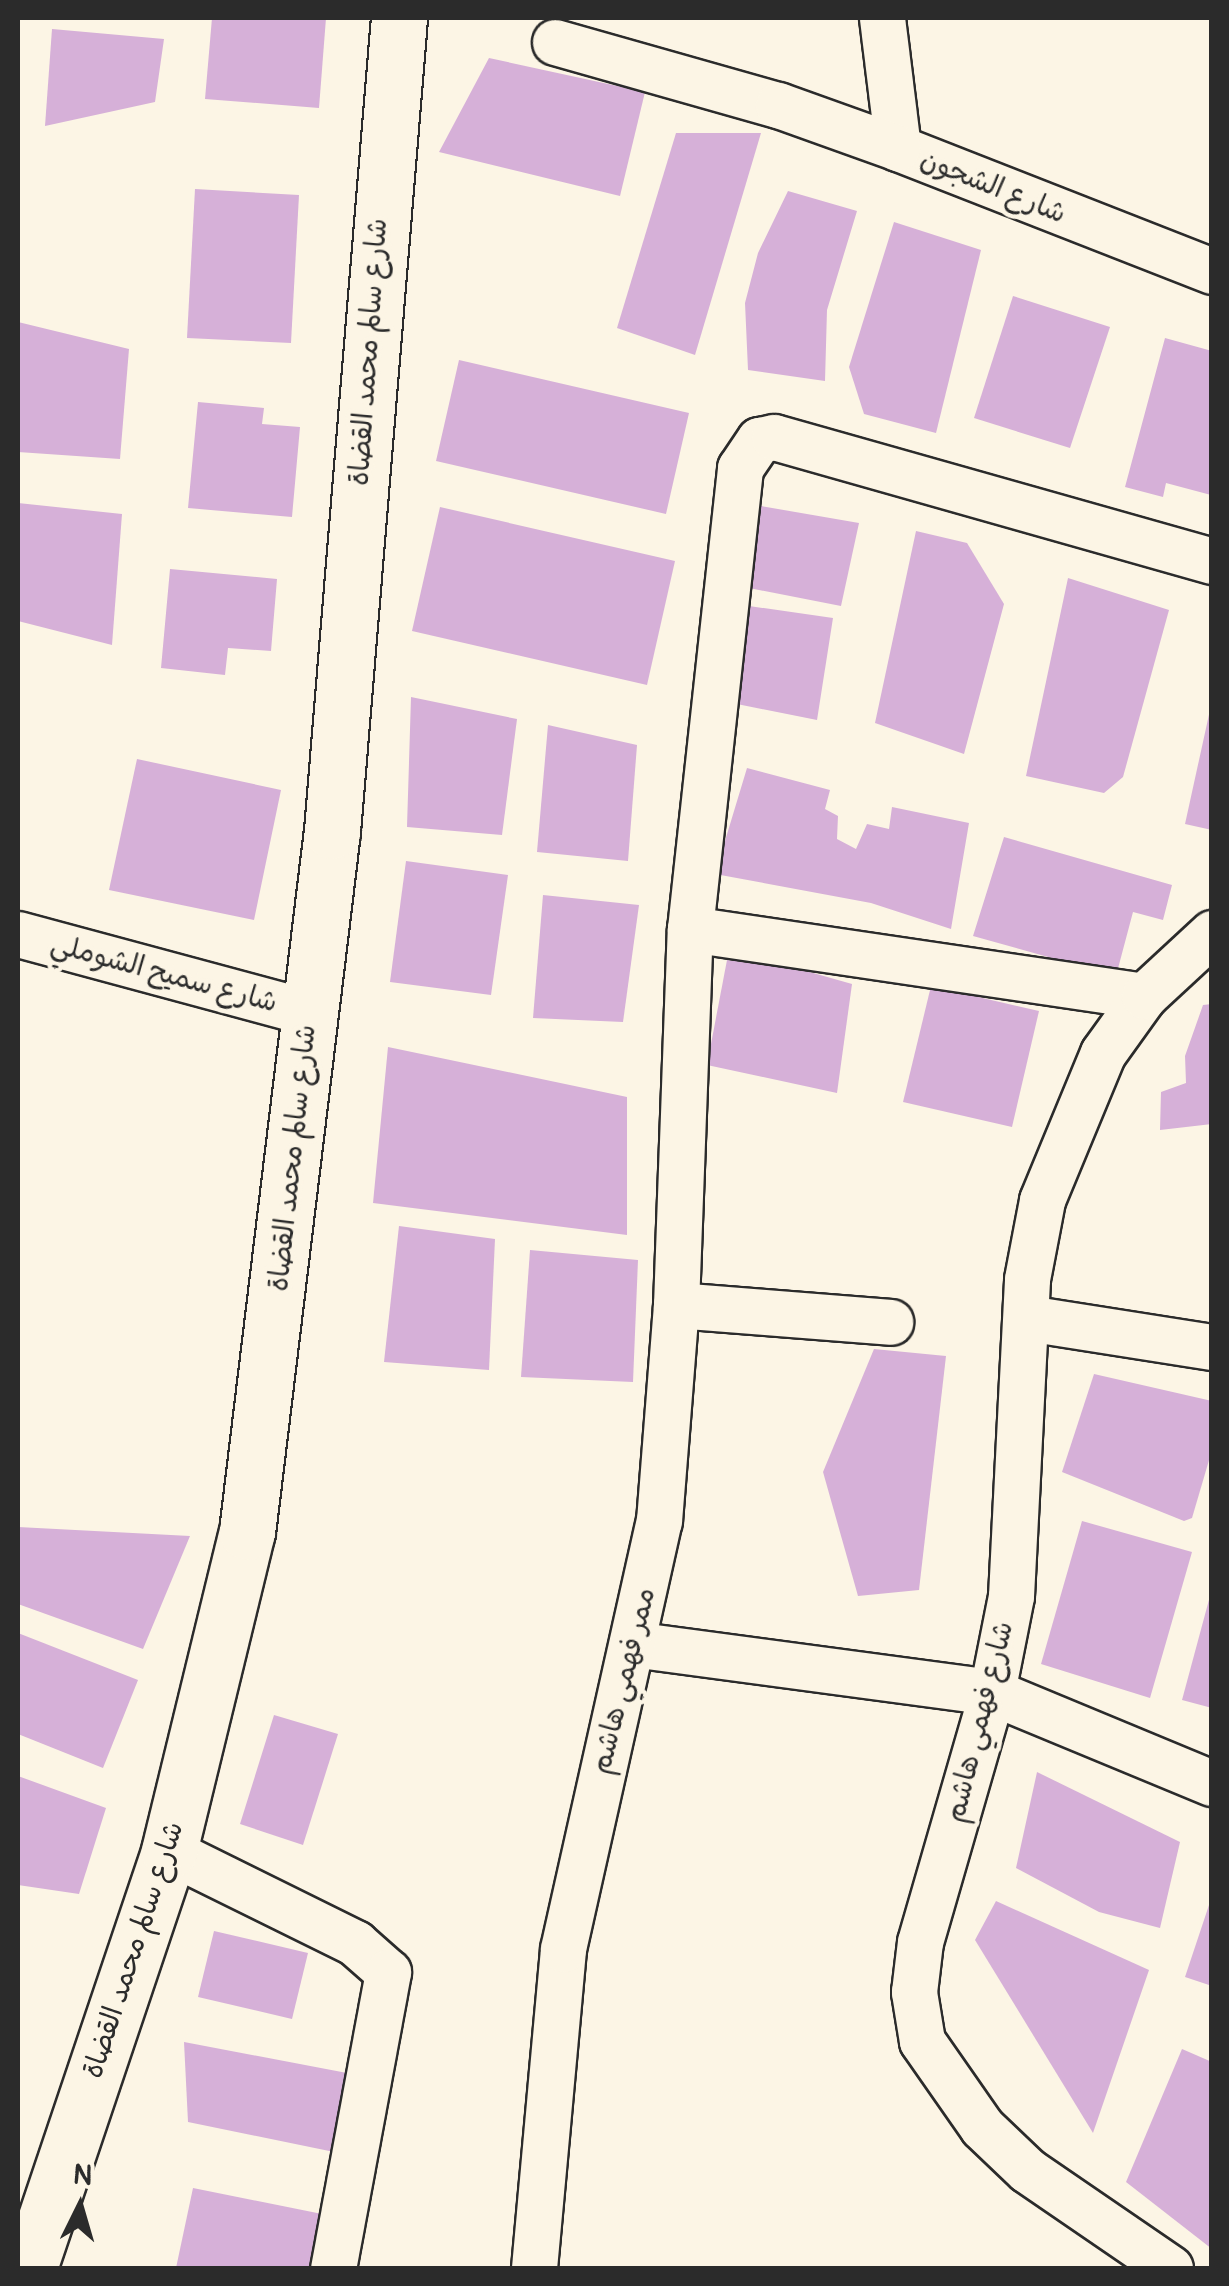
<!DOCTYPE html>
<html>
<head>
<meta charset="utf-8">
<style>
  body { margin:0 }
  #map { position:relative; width:1229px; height:2286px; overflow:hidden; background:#fcf5e5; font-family:Pangolin,"Playpen Sans Arabic",sans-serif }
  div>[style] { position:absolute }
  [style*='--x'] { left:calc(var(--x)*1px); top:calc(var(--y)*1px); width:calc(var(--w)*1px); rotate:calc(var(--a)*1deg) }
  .building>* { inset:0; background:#d6b0d8 }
  .roads { filter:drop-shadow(2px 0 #2b2b2b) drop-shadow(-2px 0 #2b2b2b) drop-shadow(0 2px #2b2b2b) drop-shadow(0 -2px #2b2b2b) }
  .minor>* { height:45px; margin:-22.5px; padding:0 22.5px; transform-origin:22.5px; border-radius:22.5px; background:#fcf5e5 }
  .tertiary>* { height:55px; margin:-27.5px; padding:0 27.5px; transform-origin:27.5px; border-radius:27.5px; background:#fcf5e5 }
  span { translate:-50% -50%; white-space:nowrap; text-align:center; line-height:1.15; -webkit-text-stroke:9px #fcf5e5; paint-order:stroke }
  .street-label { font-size:28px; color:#2b2b2b }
  .frame { position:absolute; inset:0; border:20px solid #2b2b2b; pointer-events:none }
  .north { position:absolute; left:30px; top:2156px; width:100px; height:100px; -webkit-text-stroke:8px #fcf5e5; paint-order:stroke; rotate:5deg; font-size:28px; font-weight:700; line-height:40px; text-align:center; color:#2b2b2b }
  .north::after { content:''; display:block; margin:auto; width:35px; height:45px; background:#2b2b2b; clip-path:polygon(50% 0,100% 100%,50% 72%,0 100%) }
</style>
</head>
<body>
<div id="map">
  <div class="building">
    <div style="clip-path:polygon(212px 18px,326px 18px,319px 108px,205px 99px)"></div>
    <div style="clip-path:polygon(52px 29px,164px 39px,155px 102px,45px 126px)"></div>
    <div style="clip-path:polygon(489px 58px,645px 92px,620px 196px,439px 152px)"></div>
    <div style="clip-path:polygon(676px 133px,761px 133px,695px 355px,617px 328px)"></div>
    <div style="clip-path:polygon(195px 189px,299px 195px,291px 343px,187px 338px)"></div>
    <div style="clip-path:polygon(788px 191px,857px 211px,827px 310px,825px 381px,748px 370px,745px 303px,758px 253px)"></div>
    <div style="clip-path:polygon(894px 222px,981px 250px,936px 433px,864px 414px,849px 367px)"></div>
    <div style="clip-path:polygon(1013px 296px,1110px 327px,1070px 448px,974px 418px)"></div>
    <div style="clip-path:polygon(18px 322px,129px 349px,120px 459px,18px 452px)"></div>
    <div style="clip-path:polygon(1165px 338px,1212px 351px,1211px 495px,1166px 483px,1163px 497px,1125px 487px)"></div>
    <div style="clip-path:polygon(459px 360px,689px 413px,666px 514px,436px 461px)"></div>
    <div style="clip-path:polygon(198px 402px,264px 408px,262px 424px,300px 427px,292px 517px,188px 508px)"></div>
    <div style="clip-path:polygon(18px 503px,122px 514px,112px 645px,18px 621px)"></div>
    <div style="clip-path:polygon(749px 504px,859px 523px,841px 606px,739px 586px)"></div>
    <div style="clip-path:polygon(440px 507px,675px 561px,647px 685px,412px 631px)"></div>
    <div style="clip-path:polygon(916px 531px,967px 543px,1004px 604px,964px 754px,875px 723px)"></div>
    <div style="clip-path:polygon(170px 569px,277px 579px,271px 651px,228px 648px,225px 675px,161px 668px)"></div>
    <div style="clip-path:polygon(1068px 578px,1169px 610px,1123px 777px,1104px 793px,1026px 776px)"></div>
    <div style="clip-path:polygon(749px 606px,833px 618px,817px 720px,732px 703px)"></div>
    <div style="clip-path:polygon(411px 697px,517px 719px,502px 835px,407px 827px)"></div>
    <div style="clip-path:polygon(1210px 710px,1212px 710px,1212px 830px,1185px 824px)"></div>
    <div style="clip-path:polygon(548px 725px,637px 745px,628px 861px,537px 852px)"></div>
    <div style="clip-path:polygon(137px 759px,281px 790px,254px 920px,109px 890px)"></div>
    <div style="clip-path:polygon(747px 768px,830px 790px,825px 809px,838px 816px,837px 839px,856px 849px,867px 824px,889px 829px,892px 807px,969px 823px,951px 929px,871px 903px,715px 874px)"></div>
    <div style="clip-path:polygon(1004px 837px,1172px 885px,1163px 920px,1133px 912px,1116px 976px,973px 936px)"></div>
    <div style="clip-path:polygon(406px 861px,508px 875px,491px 995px,390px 982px)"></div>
    <div style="clip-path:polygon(543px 895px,639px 905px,623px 1022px,533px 1018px)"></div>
    <div style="clip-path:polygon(727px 960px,792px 967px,852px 984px,837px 1093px,707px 1065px)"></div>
    <div style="clip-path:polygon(931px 986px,1039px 1011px,1012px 1127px,903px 1102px)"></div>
    <div style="clip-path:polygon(1212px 1004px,1212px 1124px,1160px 1130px,1161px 1092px,1186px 1083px,1185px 1056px,1203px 1005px)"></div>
    <div style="clip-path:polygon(388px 1047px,627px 1097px,627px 1235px,373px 1203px)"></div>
    <div style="clip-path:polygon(399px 1226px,495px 1239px,489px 1370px,384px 1362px)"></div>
    <div style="clip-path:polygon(530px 1250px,638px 1260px,633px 1382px,521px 1377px)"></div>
    <div style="clip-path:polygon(874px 1349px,946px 1356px,919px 1590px,858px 1596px,823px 1472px)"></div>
    <div style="clip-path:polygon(1094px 1374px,1212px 1401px,1212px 1450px,1192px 1518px,1184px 1521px,1062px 1472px)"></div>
    <div style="clip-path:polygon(1082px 1521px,1192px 1552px,1150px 1698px,1041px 1664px)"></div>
    <div style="clip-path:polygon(18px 1527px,190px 1536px,143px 1649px,18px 1604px)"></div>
    <div style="clip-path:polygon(1210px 1596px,1212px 1596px,1212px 1708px,1182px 1700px)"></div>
    <div style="clip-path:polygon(18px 1633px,138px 1680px,103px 1768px,18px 1734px)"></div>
    <div style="clip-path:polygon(274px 1715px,338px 1734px,303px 1845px,240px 1824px)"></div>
    <div style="clip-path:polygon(1037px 1772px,1180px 1842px,1160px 1928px,1099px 1912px,1016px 1868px)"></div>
    <div style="clip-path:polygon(18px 1776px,106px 1808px,79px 1894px,18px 1885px)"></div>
    <div style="clip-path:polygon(1211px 1899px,1212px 1899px,1212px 1986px,1185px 1977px)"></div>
    <div style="clip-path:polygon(996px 1901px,1149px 1970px,1093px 2133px,975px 1940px)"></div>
    <div style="clip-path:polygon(214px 1931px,308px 1953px,292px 2019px,198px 1997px)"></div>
    <div style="clip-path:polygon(184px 2042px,347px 2073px,339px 2153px,188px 2122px)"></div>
    <div style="clip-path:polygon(1182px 2049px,1212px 2062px,1212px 2249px,1126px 2182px)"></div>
    <div style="clip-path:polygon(193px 2188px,332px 2216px,320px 2268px,176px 2268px)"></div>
  </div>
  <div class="roads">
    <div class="minor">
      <div style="--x:882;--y:18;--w:131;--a:83"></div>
      <div style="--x:898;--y:148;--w:337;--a:21.4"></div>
      <div style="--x:555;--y:42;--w:232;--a:15.8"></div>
      <div style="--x:778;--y:105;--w:127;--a:19.7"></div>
      <div style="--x:690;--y:929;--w:459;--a:8.4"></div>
      <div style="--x:18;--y:934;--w:302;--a:15.1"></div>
      <div style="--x:676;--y:1305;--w:215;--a:4.5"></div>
      <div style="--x:1027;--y:1318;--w:187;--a:8.9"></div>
      <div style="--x:632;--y:1644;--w:363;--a:7.6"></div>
      <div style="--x:992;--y:1692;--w:238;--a:22.5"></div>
      <div style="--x:169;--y:1851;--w:208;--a:26.3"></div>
      <div style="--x:355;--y:1943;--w:44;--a:41.3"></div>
      <div style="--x:388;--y:1972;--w:301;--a:100.5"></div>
      <div style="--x:534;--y:2268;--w:320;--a:-84.8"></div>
      <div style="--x:563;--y:1949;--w:439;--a:-77.4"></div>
      <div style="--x:659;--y:1521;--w:217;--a:-85.5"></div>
      <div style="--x:676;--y:1305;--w:376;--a:-87.9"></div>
      <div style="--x:690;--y:929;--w:464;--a:-83.8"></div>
      <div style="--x:740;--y:468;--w:34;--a:-56"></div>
      <div style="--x:759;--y:440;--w:15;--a:-11"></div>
      <div style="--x:774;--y:437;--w:455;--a:15.8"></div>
      <div style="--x:1170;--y:2268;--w:173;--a:-145.6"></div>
      <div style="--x:1027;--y:2170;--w:62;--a:-136.3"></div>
      <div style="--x:982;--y:2127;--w:105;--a:-124.9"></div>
      <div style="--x:922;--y:2041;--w:50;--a:-99.3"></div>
      <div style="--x:914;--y:1992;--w:50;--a:-83.2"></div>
      <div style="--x:920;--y:1942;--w:260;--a:-73.9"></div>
      <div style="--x:992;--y:1692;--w:98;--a:-78.8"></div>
      <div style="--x:1011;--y:1596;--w:317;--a:-87.1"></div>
      <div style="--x:1027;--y:1279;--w:80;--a:-79.2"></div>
      <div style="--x:1042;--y:1200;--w:159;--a:-67.5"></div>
      <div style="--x:1103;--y:1053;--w:70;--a:-54.3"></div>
      <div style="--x:1144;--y:996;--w:93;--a:-42.8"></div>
    </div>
    <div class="tertiary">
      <div style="--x:29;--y:2268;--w:440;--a:-71.4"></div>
      <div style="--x:169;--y:1851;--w:328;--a:-76.3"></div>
      <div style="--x:247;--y:1532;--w:706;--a:-83.09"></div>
      <div style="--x:332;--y:831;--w:816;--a:-85.29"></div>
    </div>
  </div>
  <div class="street-label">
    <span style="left:993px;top:187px;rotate:22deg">شارع الشجون</span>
    <span style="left:369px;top:352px;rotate:-86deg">شارع سالم محمد القضاة</span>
    <span style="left:164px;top:974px;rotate:15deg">شارع سميح الشوملي</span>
    <span style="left:293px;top:1158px;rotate:-84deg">شارع سالم محمد القضاة</span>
    <span style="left:624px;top:1681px;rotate:-76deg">ممر فهمي هاشم</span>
    <span style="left:980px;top:1722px;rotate:-76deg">شارع فهمي هاشم</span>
    <span style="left:134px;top:1950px;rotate:-72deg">شارع سالم محمد القضاة</span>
  </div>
  <div class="frame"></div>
  <div class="north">N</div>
</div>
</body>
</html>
